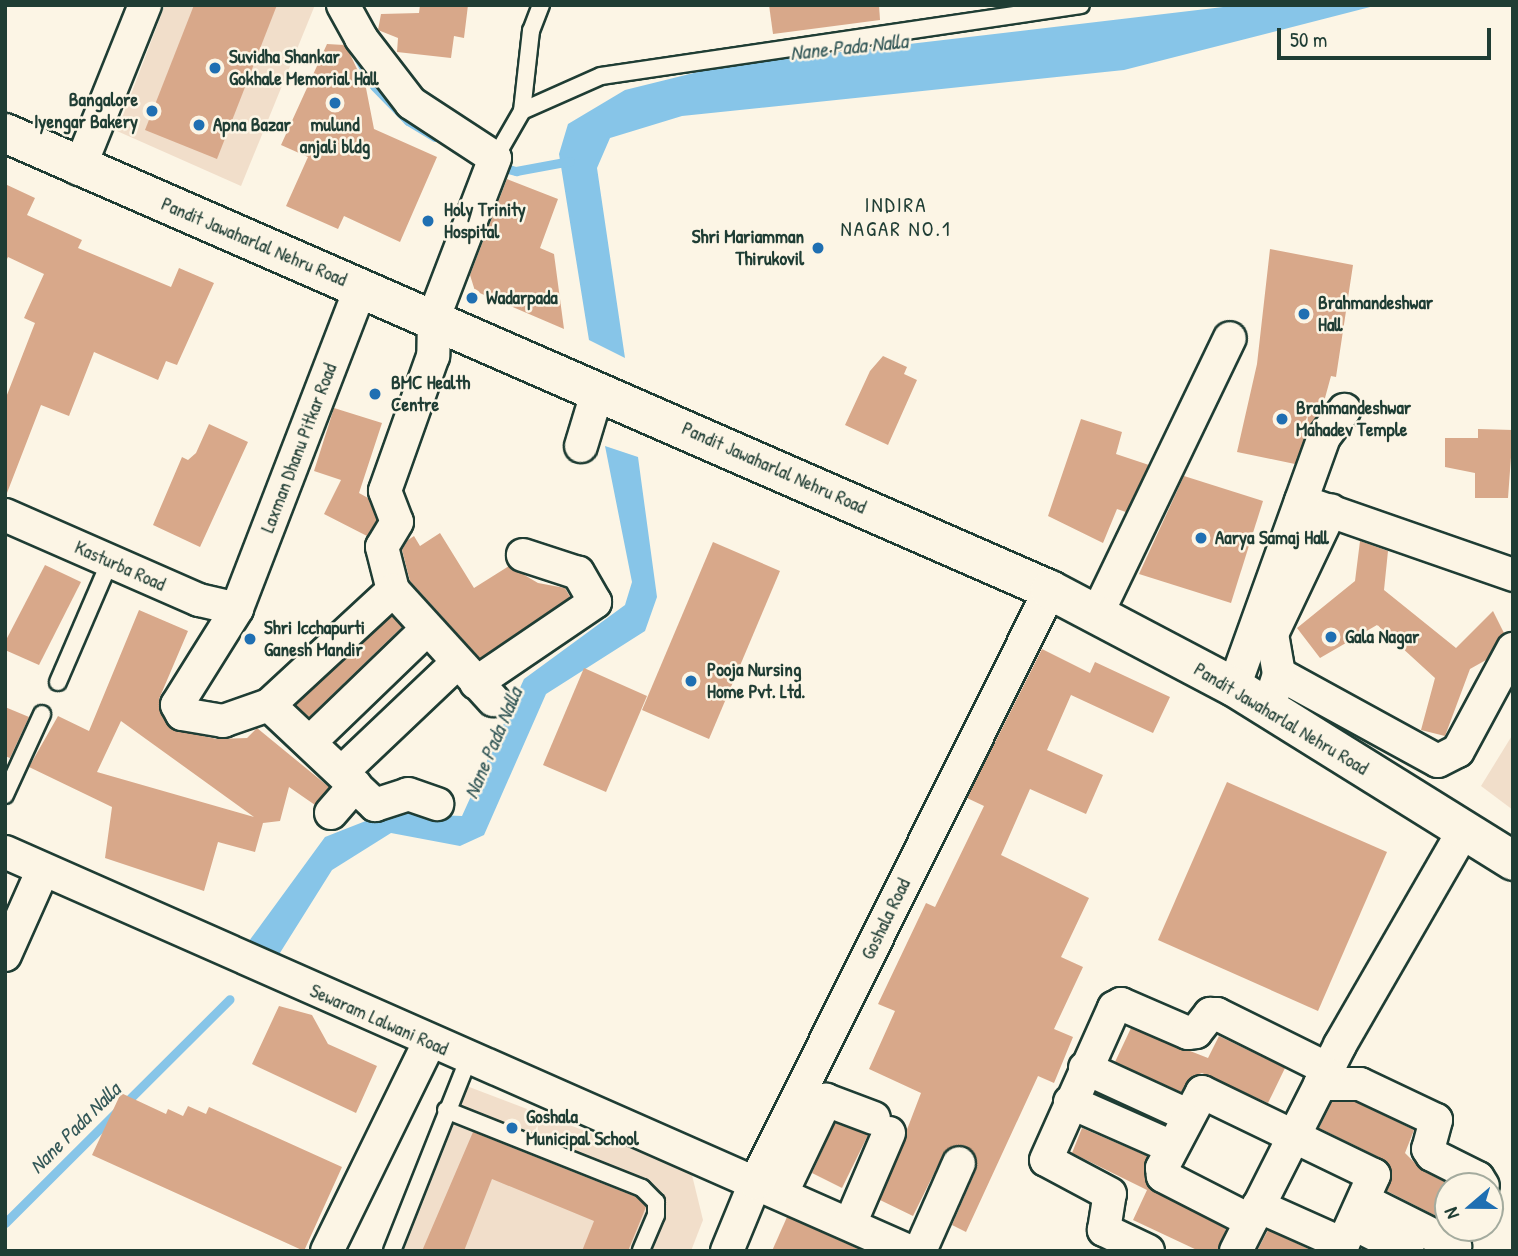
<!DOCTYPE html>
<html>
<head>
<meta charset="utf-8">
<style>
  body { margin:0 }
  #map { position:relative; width:1518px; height:1256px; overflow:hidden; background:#fcf5e5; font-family:"Patrick Hand",sans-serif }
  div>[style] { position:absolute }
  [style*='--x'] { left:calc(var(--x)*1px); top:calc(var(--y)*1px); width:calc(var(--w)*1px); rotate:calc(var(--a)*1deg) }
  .built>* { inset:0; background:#f1deca }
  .water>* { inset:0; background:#87c5e8 }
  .stream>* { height:9px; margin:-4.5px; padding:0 4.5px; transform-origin:4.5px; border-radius:4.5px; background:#87c5e8 }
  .building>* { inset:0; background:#d8a88a }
  .roads { filter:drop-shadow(2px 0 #1f3d34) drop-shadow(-2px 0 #1f3d34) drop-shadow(0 2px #1f3d34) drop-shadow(0 -2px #1f3d34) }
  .lane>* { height:16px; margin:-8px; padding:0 8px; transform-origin:8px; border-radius:8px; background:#fcf5e5 }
  .street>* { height:32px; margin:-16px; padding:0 16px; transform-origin:16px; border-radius:16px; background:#fcf5e5 }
  .secondary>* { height:38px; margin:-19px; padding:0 19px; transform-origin:19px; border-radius:19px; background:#fcf5e5 }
  .dots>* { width:19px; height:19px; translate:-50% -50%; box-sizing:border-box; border:4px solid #fcf5e5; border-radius:50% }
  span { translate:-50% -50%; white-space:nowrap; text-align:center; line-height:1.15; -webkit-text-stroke:5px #fcf5e5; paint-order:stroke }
  .poi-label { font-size:19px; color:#1f3d34; font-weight:700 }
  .left { translate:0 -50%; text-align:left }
  .right { translate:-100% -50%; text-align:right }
  .street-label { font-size:19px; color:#1f3d34 }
  .water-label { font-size:21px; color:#345858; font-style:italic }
  .neighbourhood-label { font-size:21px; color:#1f3d34; letter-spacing:2px }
  .frame { position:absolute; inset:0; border:7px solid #1f3d34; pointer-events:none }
  .north { position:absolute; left:1434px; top:1172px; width:70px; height:70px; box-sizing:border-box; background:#fcf5e5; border:2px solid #a4ab9e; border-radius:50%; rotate:250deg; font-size:19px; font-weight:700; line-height:28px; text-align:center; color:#1f3d34 }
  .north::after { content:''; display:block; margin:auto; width:24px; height:32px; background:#1f6fb2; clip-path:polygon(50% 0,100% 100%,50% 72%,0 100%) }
  .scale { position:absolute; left:1277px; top:28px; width:214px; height:32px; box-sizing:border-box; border:4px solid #1f3d34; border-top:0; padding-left:9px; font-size:21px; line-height:24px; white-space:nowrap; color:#1f3d34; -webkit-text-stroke:5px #fcf5e5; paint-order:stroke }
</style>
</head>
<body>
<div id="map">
  <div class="built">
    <div style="clip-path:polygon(165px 5px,315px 5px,241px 186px,117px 131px)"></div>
    <div style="clip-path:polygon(1513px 734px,1513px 810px,1481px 786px)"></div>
    <div style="clip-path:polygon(464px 1085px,691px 1171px,703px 1220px,691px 1251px,398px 1251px)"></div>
  </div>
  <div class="water">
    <div style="clip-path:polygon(1240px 5px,1378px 5px,1124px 70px,682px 116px,610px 138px,597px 168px,625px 358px,589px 340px,559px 154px,568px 124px,625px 90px,722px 66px)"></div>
    <div style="clip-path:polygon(605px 446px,638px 457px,657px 597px,645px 631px,546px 694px,484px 835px,460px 846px,391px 833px,332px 870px,278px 956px,249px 941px,325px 837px,386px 813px,462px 816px,524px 679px,625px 605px,632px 582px)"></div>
  </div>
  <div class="stream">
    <div style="--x:358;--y:58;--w:32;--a:60"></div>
    <div style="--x:374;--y:86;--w:49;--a:45.8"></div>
    <div style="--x:408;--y:121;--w:31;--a:31"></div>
    <div style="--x:498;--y:166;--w:19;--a:16"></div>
    <div style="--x:516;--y:171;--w:55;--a:-10.5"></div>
    <div style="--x:5;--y:1223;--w:317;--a:-44.9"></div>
  </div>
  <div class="building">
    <div style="clip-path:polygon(194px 5px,277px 5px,217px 159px,145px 130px)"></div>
    <div style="clip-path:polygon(420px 5px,468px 5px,464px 38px,454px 36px,451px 58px,397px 52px,398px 38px,378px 30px,381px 14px,419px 13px)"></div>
    <div style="clip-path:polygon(769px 5px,879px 5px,880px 20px,773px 34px)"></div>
    <div style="clip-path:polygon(327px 44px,344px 45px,349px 52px,366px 88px,374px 129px,437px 157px,400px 242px,344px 216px,338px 229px,286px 206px,308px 157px,281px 145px)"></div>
    <div style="clip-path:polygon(507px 179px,558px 199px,540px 248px,554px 254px,564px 329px,475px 291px,470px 275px)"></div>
    <div style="clip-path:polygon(5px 184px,35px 198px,27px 215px,82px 240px,78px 248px,171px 287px,179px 268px,214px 283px,177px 365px,166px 361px,158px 380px,94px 352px,69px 416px,41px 405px,7px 493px,5px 400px,35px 323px,24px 318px,44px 274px,8px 257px,5px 263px)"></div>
    <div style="clip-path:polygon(1270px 249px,1353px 265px,1336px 377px,1331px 376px,1322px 409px,1295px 464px,1237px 452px,1257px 364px)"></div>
    <div style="clip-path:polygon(883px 356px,907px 367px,904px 374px,917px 380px,888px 445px,845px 425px,870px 371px)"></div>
    <div style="clip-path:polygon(334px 408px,382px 423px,359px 493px,368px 498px,377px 520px,367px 536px,324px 514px,341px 480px,314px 471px)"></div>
    <div style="clip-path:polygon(1081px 419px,1122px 432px,1116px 454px,1149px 465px,1126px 512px,1117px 509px,1103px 543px,1048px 516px)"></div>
    <div style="clip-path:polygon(209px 424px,248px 442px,200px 547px,153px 525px,182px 457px,188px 460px,196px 453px)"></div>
    <div style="clip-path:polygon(1478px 429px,1513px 430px,1508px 498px,1475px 498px,1475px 473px,1445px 467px,1445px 438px,1478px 438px)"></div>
    <div style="clip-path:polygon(1184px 476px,1263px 501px,1231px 603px,1139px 574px)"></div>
    <div style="clip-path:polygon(440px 533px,474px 588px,509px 566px,538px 583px,565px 588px,570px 597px,480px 658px,410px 581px,402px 550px,408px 540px,414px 536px,420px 546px)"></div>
    <div style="clip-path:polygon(1360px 541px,1388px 551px,1384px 590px,1456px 648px,1493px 611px,1504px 633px,1486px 660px,1470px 669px,1445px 736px,1421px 730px,1435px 678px,1377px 625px,1320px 658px,1297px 628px,1355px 581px)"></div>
    <div style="clip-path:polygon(713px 542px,780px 571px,709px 739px,642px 710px)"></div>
    <div style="clip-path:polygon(45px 565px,81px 582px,39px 665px,5px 650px,5px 642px)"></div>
    <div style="clip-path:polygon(evenodd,139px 610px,188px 631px,159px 699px,171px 729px,217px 739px,247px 738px,257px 728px,329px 787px,315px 805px,289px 787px,280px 821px,263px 823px,255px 852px,218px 842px,204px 891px,105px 858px,112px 807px,29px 767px,58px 716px,89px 731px,139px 610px,121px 721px,254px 817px,97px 772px,121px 721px)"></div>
    <div style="clip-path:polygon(392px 616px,402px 627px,309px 717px,296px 705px)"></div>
    <div style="clip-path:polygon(1042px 649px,1090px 673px,1095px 662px,1170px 697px,1153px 733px,1071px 695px,1047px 750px,1103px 775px,1086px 814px,1030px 789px,1001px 855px,1089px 898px,1061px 957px,1083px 967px,1054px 1029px,1073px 1037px,1054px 1083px,1038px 1076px,966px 1232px,952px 1225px,976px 1170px,974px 1153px,966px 1146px,956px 1145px,943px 1155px,913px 1216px,880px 1200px,921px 1093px,869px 1069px,895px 1011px,878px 1004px,926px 903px,935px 907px,984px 806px,967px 798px)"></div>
    <div style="clip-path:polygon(584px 668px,647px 696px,606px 792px,543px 765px)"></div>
    <div style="clip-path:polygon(5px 707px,29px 717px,10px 758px,5px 756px)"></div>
    <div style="clip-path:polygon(1227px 782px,1387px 852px,1318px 1011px,1158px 940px)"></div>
    <div style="clip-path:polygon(279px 1006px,312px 1015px,328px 1044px,377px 1066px,356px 1113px,252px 1064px)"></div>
    <div style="clip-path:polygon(1131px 1028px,1208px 1058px,1219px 1036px,1285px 1068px,1268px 1103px,1202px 1073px,1192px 1077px,1181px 1092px,1115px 1062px)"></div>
    <div style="clip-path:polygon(121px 1093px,166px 1114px,168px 1109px,183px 1116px,188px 1106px,206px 1114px,209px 1107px,342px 1167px,304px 1251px,92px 1155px)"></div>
    <div style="clip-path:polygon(1332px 1102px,1356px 1102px,1414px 1130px,1405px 1153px,1423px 1171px,1453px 1186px,1448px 1186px,1448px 1222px,1387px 1191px,1392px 1173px,1383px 1159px,1319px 1128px)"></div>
    <div style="clip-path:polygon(835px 1123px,868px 1135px,842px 1188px,812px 1173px)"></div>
    <div style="clip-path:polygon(1082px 1128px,1147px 1156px,1148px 1187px,1226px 1229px,1218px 1251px,1199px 1251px,1133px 1220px,1147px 1190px,1072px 1153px)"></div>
    <div style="clip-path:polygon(473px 1132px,636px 1197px,646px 1207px,628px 1251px,582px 1251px,594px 1221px,492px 1179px,464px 1251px,422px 1251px)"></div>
    <div style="clip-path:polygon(787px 1217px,863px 1251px,772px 1251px)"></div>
    <div style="clip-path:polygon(1268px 1230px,1313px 1251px,1257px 1251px)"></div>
  </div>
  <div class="roads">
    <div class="lane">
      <div style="--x:522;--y:111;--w:86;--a:-23.9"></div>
      <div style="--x:601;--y:76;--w:485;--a:-8.4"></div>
      <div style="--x:495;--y:158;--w:54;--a:-60.1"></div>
      <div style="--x:522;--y:111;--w:81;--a:-83.6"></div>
      <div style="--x:531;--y:31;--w:28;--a:-69"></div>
      <div style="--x:58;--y:682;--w:132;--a:-66.7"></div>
      <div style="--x:5;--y:795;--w:89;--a:-65.4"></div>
      <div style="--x:446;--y:1110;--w:211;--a:21.7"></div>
      <div style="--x:642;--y:1188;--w:20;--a:45"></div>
      <div style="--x:656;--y:1202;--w:13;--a:90"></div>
      <div style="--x:656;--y:1215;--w:39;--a:113"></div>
      <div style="--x:392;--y:1251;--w:206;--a:-68.3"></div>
    </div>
    <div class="street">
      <div style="--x:343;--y:5;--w:38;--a:61"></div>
      <div style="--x:361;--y:38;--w:82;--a:52.4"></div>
      <div style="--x:411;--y:103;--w:100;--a:33.2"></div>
      <div style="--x:495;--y:158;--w:170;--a:111"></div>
      <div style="--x:434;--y:317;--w:39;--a:91"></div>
      <div style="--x:433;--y:356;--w:143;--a:109.6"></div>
      <div style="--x:385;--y:491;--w:33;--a:69"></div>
      <div style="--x:397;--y:522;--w:29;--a:121"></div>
      <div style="--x:382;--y:547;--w:44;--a:75.7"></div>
      <div style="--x:393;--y:590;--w:149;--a:47.7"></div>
      <div style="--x:79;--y:169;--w:177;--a:-68.1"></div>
      <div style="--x:361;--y:287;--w:345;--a:111.1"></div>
      <div style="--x:237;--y:609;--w:113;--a:122"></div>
      <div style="--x:177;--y:705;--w:10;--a:61"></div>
      <div style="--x:182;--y:714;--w:42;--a:9.7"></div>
      <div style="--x:223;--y:721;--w:49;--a:-19.2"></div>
      <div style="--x:269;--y:705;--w:146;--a:43.3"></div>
      <div style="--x:375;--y:805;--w:35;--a:-18"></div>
      <div style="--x:408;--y:794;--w:31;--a:19"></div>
      <div style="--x:581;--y:446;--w:59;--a:-73.1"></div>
      <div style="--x:1301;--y:501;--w:225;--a:19.2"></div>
      <div style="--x:5;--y:515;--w:212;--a:23.7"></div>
      <div style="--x:199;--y:600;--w:39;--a:13"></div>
      <div style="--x:1097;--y:614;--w:306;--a:-64.3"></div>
      <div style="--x:1279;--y:674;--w:181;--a:28.7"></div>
      <div style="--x:1438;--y:761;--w:22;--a:-27"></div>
      <div style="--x:1458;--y:751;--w:116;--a:-61.7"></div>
      <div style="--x:476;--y:683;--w:144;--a:-34.2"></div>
      <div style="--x:595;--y:602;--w:34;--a:-120"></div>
      <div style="--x:578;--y:573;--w:58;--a:-161.9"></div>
      <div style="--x:1234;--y:687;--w:266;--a:-70.2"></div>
      <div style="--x:1324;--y:437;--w:34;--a:-53"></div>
      <div style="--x:1273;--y:693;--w:20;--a:-72"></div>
      <div style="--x:1279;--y:674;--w:41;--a:-99.9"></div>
      <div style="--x:1272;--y:634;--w:137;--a:-64.6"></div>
      <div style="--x:269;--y:705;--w:169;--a:-42.8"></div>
      <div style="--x:311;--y:741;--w:161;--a:-44"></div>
      <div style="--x:342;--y:772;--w:158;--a:-43.5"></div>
      <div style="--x:331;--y:813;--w:37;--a:-49"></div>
      <div style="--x:5;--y:852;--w:988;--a:23.82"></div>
      <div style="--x:5;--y:955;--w:91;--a:-66"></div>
      <div style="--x:1085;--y:1068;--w:112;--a:24.7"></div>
      <div style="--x:1320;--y:1084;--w:40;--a:0"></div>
      <div style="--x:1360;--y:1084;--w:84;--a:25.3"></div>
      <div style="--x:1436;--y:1120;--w:30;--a:105"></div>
      <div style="--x:1428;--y:1149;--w:7;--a:56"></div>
      <div style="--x:1432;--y:1155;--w:51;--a:26.6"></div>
      <div style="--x:1478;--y:1178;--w:9;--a:58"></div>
      <div style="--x:1070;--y:1102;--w:111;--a:23.8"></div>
      <div style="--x:788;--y:1180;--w:89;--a:-64.6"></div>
      <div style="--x:826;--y:1100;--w:51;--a:20.6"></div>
      <div style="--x:1365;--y:1201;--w:101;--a:26.6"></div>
      <div style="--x:1251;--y:1221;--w:99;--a:-152.9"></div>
      <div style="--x:1163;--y:1176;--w:8;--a:-97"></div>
      <div style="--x:1162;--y:1168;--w:86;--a:-62.2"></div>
      <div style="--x:1202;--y:1092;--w:191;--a:25.8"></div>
      <div style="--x:1374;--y:1175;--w:76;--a:114.2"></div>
      <div style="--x:1343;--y:1244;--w:93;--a:-155.9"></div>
      <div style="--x:850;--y:1224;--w:99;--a:-66.8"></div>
      <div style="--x:1354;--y:1224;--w:60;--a:26.6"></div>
      <div style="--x:327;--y:1251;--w:234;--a:-63.9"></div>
      <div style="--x:727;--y:1251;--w:74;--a:-67.6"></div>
      <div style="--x:755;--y:1183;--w:662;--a:-63.55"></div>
      <div style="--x:920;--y:1251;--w:96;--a:-66.1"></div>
      <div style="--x:1148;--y:1251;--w:49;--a:-154.5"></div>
      <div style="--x:1104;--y:1230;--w:36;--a:-81"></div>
      <div style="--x:1110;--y:1194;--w:72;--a:-152"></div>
      <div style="--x:1046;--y:1160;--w:167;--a:-65.9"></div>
      <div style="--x:1114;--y:1008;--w:8;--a:-30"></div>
      <div style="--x:1121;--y:1004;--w:73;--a:23.4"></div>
      <div style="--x:1188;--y:1033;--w:8;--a:-7"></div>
      <div style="--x:1196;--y:1032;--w:23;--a:-52"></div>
      <div style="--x:1210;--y:1014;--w:7;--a:0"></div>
      <div style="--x:1217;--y:1014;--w:124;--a:26.4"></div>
      <div style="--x:1236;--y:1251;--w:231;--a:-63.2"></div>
      <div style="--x:1340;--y:1045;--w:248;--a:-60"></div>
    </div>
    <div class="secondary">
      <div style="--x:5;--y:133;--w:1141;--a:23.62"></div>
      <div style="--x:1050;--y:590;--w:208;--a:27.8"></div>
      <div style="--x:1234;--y:687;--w:329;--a:31.9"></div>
    </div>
  </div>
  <div class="dots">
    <div style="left:215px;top:68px;background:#1f6fb2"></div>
    <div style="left:335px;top:103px;background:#1f6fb2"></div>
    <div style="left:152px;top:111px;background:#1f6fb2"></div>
    <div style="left:199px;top:125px;background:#1f6fb2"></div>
    <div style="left:428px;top:221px;background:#1f6fb2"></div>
    <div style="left:818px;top:248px;background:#1f6fb2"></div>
    <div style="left:472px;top:298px;background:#1f6fb2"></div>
    <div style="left:1304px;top:314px;background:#1f6fb2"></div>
    <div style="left:375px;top:394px;background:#1f6fb2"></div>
    <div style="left:1282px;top:419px;background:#1f6fb2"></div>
    <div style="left:1201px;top:538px;background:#1f6fb2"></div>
    <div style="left:1331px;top:637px;background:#1f6fb2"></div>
    <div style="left:250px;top:639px;background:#1f6fb2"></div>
    <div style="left:691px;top:681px;background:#1f6fb2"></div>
    <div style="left:512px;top:1128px;background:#1f6fb2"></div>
  </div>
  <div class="poi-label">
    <span class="left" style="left:229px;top:68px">Suvidha Shankar<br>Gokhale Memorial Hall</span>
    <span class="right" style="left:138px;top:111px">Bangalore<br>Iyengar Bakery</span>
    <span class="left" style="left:213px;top:125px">Apna Bazar</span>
    <span style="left:335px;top:136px">mulund<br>anjali bldg</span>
    <span class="left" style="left:444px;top:221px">Holy Trinity<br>Hospital</span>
    <span class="right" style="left:804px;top:248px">Shri Mariamman<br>Thirukovil</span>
    <span class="left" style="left:486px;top:298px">Wadarpada</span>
    <span class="left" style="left:1318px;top:314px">Brahmandeshwar<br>Hall</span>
    <span class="left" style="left:391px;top:394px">BMC Health<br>Centre</span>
    <span class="left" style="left:1296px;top:419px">Brahmandeshwar<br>Mahadev Temple</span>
    <span class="left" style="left:1215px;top:538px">Aarya Samaj Hall</span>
    <span class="left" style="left:264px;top:639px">Shri Icchapurti<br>Ganesh Mandir</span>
    <span class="left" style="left:1345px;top:637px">Gala Nagar</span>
    <span class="left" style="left:707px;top:681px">Pooja Nursing<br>Home Pvt. Ltd.</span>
    <span class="left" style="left:526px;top:1128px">Goshala<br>Municipal School</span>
  </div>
  <div class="street-label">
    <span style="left:254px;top:242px;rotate:23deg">Pandit Jawaharlal Nehru Road</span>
    <span style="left:299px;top:448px;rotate:-69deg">Laxman Dhanu Pitkar Road</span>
    <span style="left:774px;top:468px;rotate:24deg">Pandit Jawaharlal Nehru Road</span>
    <span style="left:120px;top:566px;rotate:24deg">Kasturba Road</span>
    <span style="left:1281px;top:719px;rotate:31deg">Pandit Jawaharlal Nehru Road</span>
    <span style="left:886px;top:919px;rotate:-64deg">Goshala Road</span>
    <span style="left:379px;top:1020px;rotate:24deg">Sewaram Lalwani Road</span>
  </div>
  <div class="water-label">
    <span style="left:849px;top:47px;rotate:-6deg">Nane Pada Nalla</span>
    <span style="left:493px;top:743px;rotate:-67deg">Nane Pada Nalla</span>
    <span style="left:75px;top:1128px;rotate:-45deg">Nane Pada Nalla</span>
  </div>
  <div class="neighbourhood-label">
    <span style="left:896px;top:217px">INDIRA<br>NAGAR NO.1</span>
  </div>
  <div class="frame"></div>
  <div class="north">N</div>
  <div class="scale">50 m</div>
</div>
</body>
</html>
